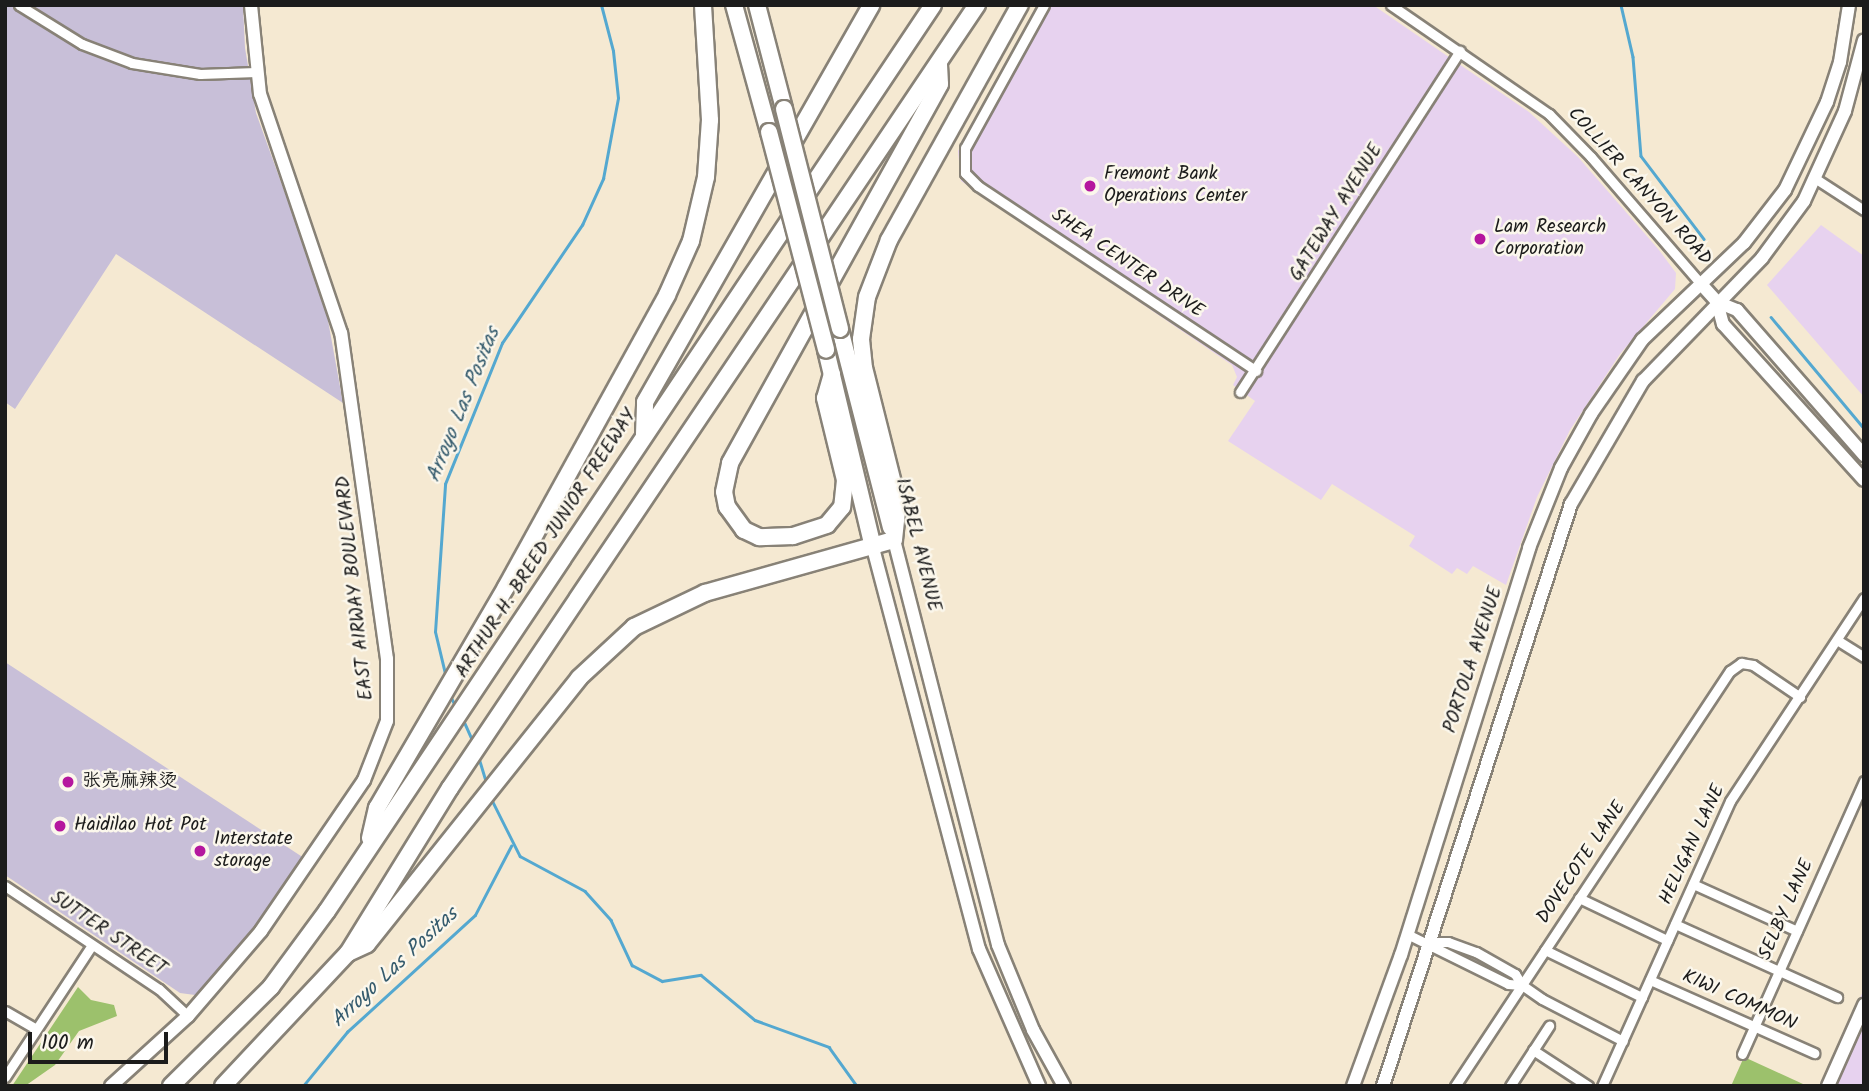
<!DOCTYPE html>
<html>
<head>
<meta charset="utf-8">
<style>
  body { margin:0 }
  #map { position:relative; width:1869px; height:1091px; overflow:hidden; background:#f5e9d2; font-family:Kalam,"LXGW WenKai TC",sans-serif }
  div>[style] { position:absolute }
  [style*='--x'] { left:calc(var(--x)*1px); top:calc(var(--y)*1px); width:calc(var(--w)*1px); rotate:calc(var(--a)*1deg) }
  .built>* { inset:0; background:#e7d2ef }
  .industrial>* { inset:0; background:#c8bfd8 }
  .green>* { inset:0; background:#9cc16c }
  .stream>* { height:2.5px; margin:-1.25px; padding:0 1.25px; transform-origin:1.25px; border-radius:1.25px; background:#54a8d0 }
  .roads { filter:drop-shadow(2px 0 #888277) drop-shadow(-2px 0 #888277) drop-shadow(0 2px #888277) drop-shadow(0 -2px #888277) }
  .street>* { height:9px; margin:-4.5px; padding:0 4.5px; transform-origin:4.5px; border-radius:4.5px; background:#fff }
  .secondary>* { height:12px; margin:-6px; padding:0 6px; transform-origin:6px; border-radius:6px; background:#fff }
  .highway>* { height:16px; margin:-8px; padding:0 8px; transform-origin:8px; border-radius:8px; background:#fff }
  .bridges { filter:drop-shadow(2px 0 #888277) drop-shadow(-2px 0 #888277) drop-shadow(0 2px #888277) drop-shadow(0 -2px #888277) }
  .highway-bridge>* { height:16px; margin:-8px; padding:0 8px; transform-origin:8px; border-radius:8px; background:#fff }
  .dots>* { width:19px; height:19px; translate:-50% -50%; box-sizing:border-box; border:4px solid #fbf7ec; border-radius:50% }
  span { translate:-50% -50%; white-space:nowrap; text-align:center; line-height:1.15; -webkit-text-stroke:5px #fbf7ec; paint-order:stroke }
  .poi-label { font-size:19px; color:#1c1c1c }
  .left { translate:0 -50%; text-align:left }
  .street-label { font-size:19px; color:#1c1c1c }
  .water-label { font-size:21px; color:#355b6d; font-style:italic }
  .frame { position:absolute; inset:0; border:7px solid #1c1c1c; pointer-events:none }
  .scale { position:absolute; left:28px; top:1032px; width:140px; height:32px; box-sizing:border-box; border:4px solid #1c1c1c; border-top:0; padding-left:9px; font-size:21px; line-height:24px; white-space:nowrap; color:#1c1c1c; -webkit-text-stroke:5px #fbf7ec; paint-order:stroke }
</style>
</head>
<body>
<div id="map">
  <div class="built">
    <div style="clip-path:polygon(1037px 5px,1373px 5px,1529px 112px,1578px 157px,1659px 250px,1676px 273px,1675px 289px,1620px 354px,1570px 430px,1537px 497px,1506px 585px,1473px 566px,1467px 574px,1457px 568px,1452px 574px,1409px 546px,1415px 536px,1332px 484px,1321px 500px,1228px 441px,1255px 401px,1233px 385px,1237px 377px,1232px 365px,961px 181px,958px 151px)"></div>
    <div style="clip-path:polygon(1821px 225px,1864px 256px,1864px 397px,1767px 285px)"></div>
    <div style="clip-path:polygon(1864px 989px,1864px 1086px,1821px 1086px)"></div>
  </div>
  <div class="industrial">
    <div style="clip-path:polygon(5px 5px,243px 5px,245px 48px,256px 113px,325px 304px,343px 403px,116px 254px,15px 409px,5px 402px)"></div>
    <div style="clip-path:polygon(5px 662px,304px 858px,239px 949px,195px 995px,180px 993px,5px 875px)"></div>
  </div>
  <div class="green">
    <div style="clip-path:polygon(78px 987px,91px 1000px,114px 1005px,117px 1016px,79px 1031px,55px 1065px,25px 1086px,12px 1086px)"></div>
    <div style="clip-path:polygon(1744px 1057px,1803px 1084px,1803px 1086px,1731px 1086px)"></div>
  </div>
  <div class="stream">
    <div style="--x:1621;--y:5;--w:53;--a:77"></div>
    <div style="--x:1633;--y:57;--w:99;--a:85.4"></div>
    <div style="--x:1641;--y:156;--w:104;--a:52.8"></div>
    <div style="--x:1771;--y:317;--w:142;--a:50.1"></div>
    <div style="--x:446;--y:678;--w:47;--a:-103.4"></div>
    <div style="--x:435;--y:632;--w:148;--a:-86.1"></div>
    <div style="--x:445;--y:484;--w:152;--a:-68"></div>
    <div style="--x:502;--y:343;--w:143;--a:-55.9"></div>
    <div style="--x:582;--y:225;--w:51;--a:-65.5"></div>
    <div style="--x:603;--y:179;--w:82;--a:-79.5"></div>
    <div style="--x:618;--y:98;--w:47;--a:-96.1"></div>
    <div style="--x:613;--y:51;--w:48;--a:-104.6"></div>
    <div style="--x:450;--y:695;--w:13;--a:63"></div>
    <div style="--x:463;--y:719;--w:24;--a:66"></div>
    <div style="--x:479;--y:758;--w:28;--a:73"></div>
    <div style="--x:491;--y:798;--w:65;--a:63.4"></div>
    <div style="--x:520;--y:856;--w:74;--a:28.3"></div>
    <div style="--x:585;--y:891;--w:39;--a:48"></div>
    <div style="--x:611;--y:920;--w:50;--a:65"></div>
    <div style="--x:632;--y:965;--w:34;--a:28"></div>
    <div style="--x:662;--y:981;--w:39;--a:-9"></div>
    <div style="--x:701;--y:975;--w:70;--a:39.8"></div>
    <div style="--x:755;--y:1020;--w:79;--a:20"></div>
    <div style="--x:829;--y:1047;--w:48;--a:54.3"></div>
    <div style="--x:303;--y:1086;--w:70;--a:-50.8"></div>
    <div style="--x:347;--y:1032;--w:173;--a:-42.4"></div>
    <div style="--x:475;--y:915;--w:78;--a:-62.4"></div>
  </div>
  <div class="roads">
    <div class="street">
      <div style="--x:19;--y:5;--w:74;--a:31.8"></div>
      <div style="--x:82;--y:44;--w:53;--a:20.8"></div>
      <div style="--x:132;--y:63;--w:69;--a:9.2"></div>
      <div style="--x:200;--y:74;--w:56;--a:-2"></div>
      <div style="--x:1044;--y:5;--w:163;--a:118.9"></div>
      <div style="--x:965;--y:148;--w:25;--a:90"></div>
      <div style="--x:965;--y:173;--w:18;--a:45"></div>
      <div style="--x:978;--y:186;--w:334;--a:33.6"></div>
      <div style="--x:1391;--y:5;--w:192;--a:34.6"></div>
      <div style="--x:1549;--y:114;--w:60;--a:45.7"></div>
      <div style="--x:1591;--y:157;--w:168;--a:49.1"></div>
      <div style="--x:1816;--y:179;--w:57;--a:32.9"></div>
      <div style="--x:1240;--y:392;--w:406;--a:-57.2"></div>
      <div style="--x:1837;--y:640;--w:32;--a:32"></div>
      <div style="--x:1693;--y:884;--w:114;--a:24.3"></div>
      <div style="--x:5;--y:886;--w:185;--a:33.8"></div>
      <div style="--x:159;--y:989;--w:40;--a:43"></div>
      <div style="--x:1579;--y:898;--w:98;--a:25.5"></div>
      <div style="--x:1675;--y:924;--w:178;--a:24.3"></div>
      <div style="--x:1407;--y:934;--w:113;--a:26.3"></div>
      <div style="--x:1508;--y:984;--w:14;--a:4"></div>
      <div style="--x:1430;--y:942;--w:18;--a:0"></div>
      <div style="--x:1448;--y:942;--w:30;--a:20"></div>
      <div style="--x:1476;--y:952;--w:45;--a:29.4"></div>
      <div style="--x:1515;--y:974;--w:13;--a:58"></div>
      <div style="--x:1522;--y:985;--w:24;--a:35"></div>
      <div style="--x:1542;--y:999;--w:91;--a:27.4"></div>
      <div style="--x:1545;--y:950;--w:108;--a:25.9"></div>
      <div style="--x:1650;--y:980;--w:180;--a:24"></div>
      <div style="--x:5;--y:1011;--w:36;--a:30"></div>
      <div style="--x:1533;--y:1050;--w:66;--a:33.2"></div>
      <div style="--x:1742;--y:1054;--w:299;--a:-65.9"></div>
      <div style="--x:5;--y:1077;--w:158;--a:-56.6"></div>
      <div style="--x:1455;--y:1086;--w:498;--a:-56.5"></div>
      <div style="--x:1730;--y:671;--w:14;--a:-36"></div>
      <div style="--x:1741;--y:663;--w:12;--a:9"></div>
      <div style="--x:1753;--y:665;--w:57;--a:34.2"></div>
      <div style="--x:1510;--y:1086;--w:72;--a:-57"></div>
      <div style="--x:1602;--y:1086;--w:312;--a:-65.8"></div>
      <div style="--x:1730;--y:801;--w:243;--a:-56.6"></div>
    </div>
    <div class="secondary">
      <div style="--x:1701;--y:284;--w:24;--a:48"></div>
      <div style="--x:1717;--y:302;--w:22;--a:22"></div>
      <div style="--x:1737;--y:310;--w:193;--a:48.8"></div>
      <div style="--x:1717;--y:302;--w:23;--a:75"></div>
      <div style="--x:1723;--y:324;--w:210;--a:47.9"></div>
      <div style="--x:894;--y:540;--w:418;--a:75.6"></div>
      <div style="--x:998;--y:945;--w:92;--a:67.6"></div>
      <div style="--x:1033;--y:1030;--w:64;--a:61"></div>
      <div style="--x:873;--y:548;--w:415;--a:75.2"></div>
      <div style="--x:979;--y:949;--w:150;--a:66.3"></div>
      <div style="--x:111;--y:1086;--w:104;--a:-42.3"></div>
      <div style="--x:188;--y:1016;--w:112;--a:-49.3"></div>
      <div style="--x:261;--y:931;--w:183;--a:-55.7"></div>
      <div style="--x:364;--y:780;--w:63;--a:-68.7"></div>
      <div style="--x:387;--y:721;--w:62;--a:-90"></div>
      <div style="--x:387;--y:659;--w:329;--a:-98"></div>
      <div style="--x:341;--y:333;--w:252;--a:-108.7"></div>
      <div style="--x:260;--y:94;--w:89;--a:-95.8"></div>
      <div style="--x:1353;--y:1086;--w:140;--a:-69.9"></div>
      <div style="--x:1401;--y:955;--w:427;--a:-72.5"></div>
      <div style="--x:1529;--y:548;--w:86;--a:-68.2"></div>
      <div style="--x:1561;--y:468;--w:62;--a:-60.9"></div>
      <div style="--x:1591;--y:414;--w:90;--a:-55.4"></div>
      <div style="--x:1642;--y:340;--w:141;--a:-43.6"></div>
      <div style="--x:1744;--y:243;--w:67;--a:-52.3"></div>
      <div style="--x:1785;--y:190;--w:98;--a:-64.5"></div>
      <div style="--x:1827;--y:102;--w:42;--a:-72"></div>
      <div style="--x:1840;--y:62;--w:58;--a:-81"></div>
      <div style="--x:1383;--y:1086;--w:612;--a:-72.1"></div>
      <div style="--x:1571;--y:504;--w:143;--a:-59.7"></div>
      <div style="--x:1643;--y:381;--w:171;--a:-45.9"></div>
      <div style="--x:1762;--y:258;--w:71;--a:-53.6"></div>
      <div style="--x:1804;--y:201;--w:99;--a:-65.5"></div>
      <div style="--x:1845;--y:111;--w:73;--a:-75"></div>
      <div style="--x:1828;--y:1086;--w:89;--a:-66"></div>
    </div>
    <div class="highway">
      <div style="--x:734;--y:5;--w:132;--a:74.6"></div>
      <div style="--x:757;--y:5;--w:107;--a:75.4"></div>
      <div style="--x:840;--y:329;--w:205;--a:75.6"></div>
      <div style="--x:826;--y:350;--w:204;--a:76.6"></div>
      <div style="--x:832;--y:374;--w:25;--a:106"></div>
      <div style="--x:825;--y:398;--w:84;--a:76.3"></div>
      <div style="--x:845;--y:480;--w:27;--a:96"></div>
      <div style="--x:842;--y:507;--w:23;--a:130"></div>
      <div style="--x:827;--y:525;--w:36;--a:162"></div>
      <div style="--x:793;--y:536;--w:34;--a:178"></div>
      <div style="--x:759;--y:537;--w:17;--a:-155"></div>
      <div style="--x:744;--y:530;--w:29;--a:-126"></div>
      <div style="--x:727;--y:507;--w:15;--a:-101"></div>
      <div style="--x:724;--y:492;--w:30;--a:-78"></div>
      <div style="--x:730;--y:463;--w:433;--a:-61"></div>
      <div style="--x:940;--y:84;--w:20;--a:-93"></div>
      <div style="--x:644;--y:434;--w:32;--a:-88"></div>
      <div style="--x:645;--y:402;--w:457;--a:-60.3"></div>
      <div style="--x:894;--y:540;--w:37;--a:-84"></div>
      <div style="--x:898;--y:503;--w:139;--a:-104.1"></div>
      <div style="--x:864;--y:368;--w:29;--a:-96"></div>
      <div style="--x:861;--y:339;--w:42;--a:-81.9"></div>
      <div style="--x:867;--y:297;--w:61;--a:-68.9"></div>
      <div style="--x:889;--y:240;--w:269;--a:-60.9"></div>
      <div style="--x:370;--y:838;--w:31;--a:-77"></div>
      <div style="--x:377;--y:808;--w:256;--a:-59.7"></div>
      <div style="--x:506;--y:587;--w:333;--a:-61.1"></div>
      <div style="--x:667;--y:295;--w:59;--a:-66"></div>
      <div style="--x:691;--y:241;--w:66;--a:-76.8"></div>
      <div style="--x:706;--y:177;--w:57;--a:-86"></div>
      <div style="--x:710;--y:120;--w:115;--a:-93.5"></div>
      <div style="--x:348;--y:953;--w:21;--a:-25"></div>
      <div style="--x:367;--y:944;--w:340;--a:-51.4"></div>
      <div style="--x:579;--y:678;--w:75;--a:-42.8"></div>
      <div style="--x:634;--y:627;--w:79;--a:-25.6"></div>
      <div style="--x:705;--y:593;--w:196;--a:-15.7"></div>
      <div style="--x:171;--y:1086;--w:141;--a:-44.7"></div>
      <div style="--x:271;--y:987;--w:94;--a:-53.6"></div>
      <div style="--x:327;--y:911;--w:1090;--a:-56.22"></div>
      <div style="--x:223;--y:1086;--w:183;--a:-46.8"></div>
      <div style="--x:348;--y:953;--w:194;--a:-58.3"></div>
      <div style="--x:450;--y:788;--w:944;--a:-56.06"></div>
    </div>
  </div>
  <div class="bridges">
    <div class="highway-bridge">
      <div style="--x:784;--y:109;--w:227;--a:75.7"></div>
      <div style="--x:769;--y:132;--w:225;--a:75.3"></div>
    </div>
  </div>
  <div class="dots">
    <div style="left:1090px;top:186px;background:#b5179e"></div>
    <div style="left:1480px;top:239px;background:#b5179e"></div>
    <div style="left:68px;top:782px;background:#b5179e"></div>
    <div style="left:60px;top:826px;background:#b5179e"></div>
    <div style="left:200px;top:851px;background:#b5179e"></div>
  </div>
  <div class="poi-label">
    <span class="left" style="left:1104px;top:186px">Fremont Bank<br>Operations Center</span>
    <span class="left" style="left:1494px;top:239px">Lam Research<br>Corporation</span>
    <span class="left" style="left:82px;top:782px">张亮麻辣烫</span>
    <span class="left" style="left:74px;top:826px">Haidilao Hot Pot</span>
    <span class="left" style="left:214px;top:851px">Interstate<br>storage</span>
  </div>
  <div class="street-label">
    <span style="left:1639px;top:187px;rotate:48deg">COLLIER CANYON ROAD</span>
    <span style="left:1337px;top:213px;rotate:-58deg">GATEWAY AVENUE</span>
    <span style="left:1127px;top:264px;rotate:34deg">SHEA CENTER DRIVE</span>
    <span style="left:547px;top:544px;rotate:-57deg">ARTHUR H. BREED JUNIOR FREEWAY</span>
    <span style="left:917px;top:545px;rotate:76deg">ISABEL AVENUE</span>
    <span style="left:356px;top:588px;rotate:-96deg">EAST AIRWAY BOULEVARD</span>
    <span style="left:1474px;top:660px;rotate:-72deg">PORTOLA AVENUE</span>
    <span style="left:1693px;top:845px;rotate:-65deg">HELIGAN LANE</span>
    <span style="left:1582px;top:863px;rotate:-56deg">DOVECOTE LANE</span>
    <span style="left:1787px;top:910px;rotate:-66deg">SELBY LANE</span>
    <span style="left:108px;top:934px;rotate:34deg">SUTTER STREET</span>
    <span style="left:1739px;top:1001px;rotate:24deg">KIWI COMMON</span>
  </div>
  <div class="water-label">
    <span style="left:464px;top:405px;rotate:-68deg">Arroyo Las Positas</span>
    <span style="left:395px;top:968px;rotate:-43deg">Arroyo Las Positas</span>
  </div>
  <div class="frame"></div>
  <div class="scale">100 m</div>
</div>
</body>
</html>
